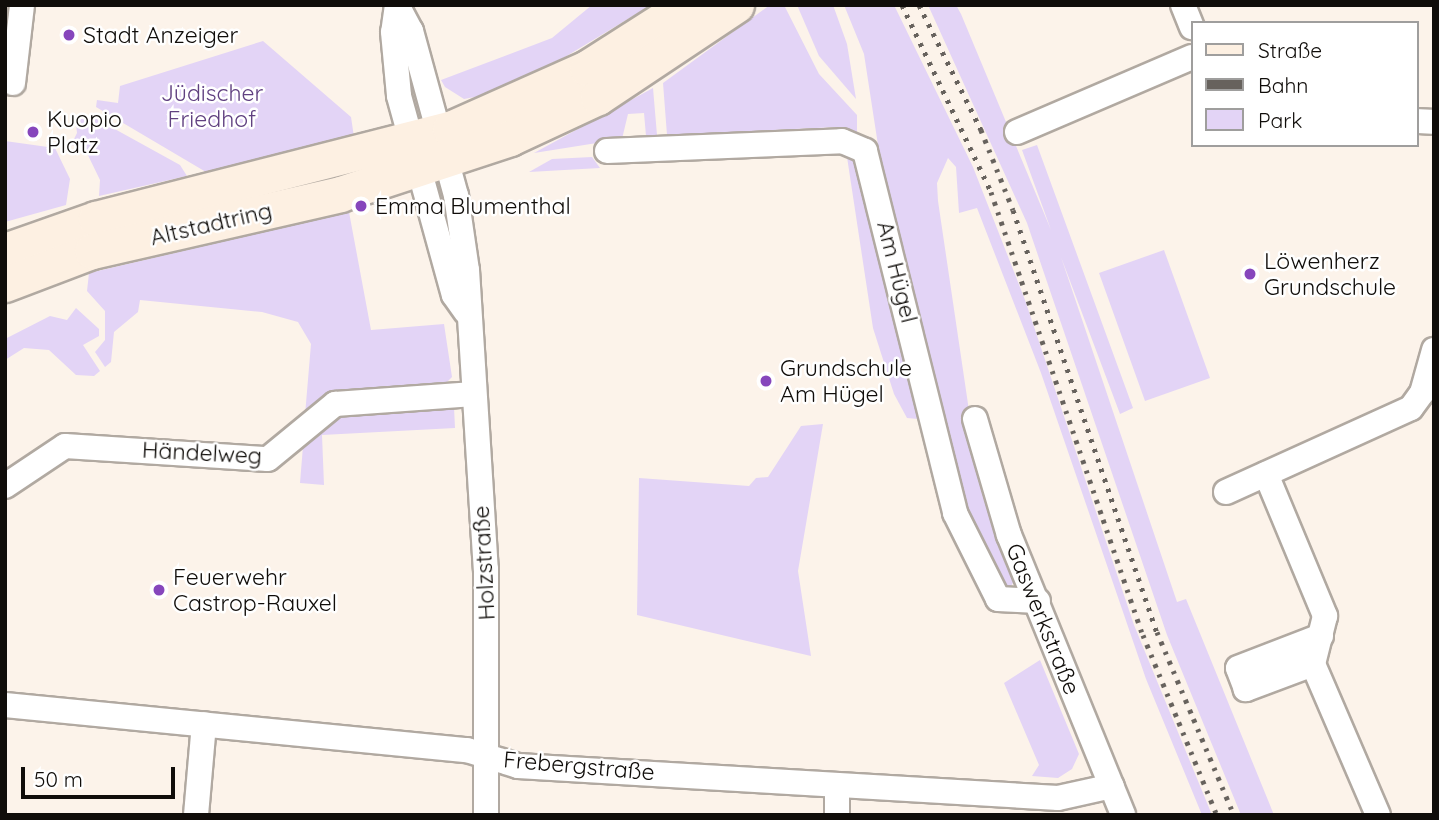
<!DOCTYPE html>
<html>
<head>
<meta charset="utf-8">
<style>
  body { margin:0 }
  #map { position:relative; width:1439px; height:820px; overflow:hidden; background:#fcf3ea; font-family:Quicksand,sans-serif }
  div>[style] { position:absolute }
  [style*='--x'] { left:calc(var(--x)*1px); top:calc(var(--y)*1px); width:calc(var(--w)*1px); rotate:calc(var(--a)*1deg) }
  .green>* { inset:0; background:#e3d4f6 }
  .roads { filter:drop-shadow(2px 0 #b1a9a1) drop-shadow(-2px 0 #b1a9a1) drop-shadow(0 2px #b1a9a1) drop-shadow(0 -2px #b1a9a1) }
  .minor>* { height:24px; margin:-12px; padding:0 12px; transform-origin:12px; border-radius:12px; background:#fff }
  .secondary>* { height:35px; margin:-17.5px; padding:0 17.5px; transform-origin:17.5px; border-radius:17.5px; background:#fdf0e2 }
  .rail>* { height:5px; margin-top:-2.5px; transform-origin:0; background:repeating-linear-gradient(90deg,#67625d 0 3.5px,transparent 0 10.5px) }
  .dots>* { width:19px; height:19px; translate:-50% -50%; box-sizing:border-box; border:4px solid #fff; border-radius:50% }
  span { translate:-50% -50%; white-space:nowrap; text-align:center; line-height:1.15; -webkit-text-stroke:5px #fff; paint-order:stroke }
  .poi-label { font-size:23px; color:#100d0a }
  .left { translate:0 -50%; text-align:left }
  .park-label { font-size:23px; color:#604080 }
  .street-label { font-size:23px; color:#100d0a }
  .frame { position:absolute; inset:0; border:7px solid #100d0a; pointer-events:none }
  .legend { position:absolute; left:1191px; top:21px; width:228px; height:126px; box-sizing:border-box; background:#fff; border:2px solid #9f9e9d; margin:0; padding:9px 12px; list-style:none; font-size:21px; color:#100d0a }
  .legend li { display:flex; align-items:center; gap:14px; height:35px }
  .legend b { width:35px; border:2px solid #9f9e9d }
  .scale { position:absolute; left:21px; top:767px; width:154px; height:32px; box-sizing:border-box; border:4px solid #100d0a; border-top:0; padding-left:9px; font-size:21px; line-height:24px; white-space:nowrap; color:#100d0a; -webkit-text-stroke:5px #fff; paint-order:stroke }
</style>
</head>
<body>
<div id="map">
  <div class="green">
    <div style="clip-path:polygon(592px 5px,651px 5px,565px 57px,480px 96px,464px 99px,445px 87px,441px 80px,552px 38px)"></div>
    <div style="clip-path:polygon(770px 5px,784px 5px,819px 74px,857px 115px,857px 132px,838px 127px,667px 135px,663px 83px)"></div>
    <div style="clip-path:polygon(797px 5px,833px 5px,847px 44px,856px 99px,819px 56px)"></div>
    <div style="clip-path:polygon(844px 5px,894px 5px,973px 167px,1025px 300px,1134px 625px,1212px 815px,1202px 815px,1146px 679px,1041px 373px,977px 208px,959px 213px,956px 167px,948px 158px,937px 183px,938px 201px,980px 485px,1014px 581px,1010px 588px,1006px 590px,960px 509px,878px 145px,864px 54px)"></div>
    <div style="clip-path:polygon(928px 5px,956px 5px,961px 14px,1051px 230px,1022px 150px,1037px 145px,1133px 408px,1120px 414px,1061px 257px,1177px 602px,1186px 599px,1274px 815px,1241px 815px,1167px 635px,1027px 223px)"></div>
    <div style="clip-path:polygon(263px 41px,351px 117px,354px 137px,206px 172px,96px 107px,97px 100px,118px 103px,120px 86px)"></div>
    <div style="clip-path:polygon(653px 88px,657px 135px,646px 136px,644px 113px,628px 114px,622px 139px,534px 153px)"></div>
    <div style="clip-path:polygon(75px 115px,93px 117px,180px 165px,187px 176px,99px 196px,100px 180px,84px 147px,71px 145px,77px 133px)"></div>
    <div style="clip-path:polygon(5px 141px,55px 148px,70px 179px,66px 205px,5px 222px)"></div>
    <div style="clip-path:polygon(592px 157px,600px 168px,529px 172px,552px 159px)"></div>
    <div style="clip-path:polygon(847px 157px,857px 164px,918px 419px,907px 418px,894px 394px,873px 328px)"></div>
    <div style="clip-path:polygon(349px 212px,371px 330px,444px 324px,452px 377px,447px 382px,341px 390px,305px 415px,311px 344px,298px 322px,262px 312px,140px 300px,138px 312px,114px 332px,111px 362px,105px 367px,95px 352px,105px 340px,105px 311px,87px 291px,89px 273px)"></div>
    <div style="clip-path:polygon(1164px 250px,1210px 378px,1145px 401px,1099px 273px)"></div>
    <div style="clip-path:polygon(76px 308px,99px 329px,99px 336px,83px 345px,100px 371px,94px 376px,76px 375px,49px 350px,24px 348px,5px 360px,5px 339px,50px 316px,67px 320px)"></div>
    <div style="clip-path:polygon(454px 407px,455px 428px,322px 435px,324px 485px,300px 483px,303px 446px,335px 414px)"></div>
    <div style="clip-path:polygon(823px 424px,798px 571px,811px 656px,637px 615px,639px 478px,749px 486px,756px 478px,768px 477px,801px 426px)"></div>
    <div style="clip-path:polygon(1040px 660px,1079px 754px,1072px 769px,1058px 778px,1032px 776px,1039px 765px,1004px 683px)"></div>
  </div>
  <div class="roads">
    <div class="minor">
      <div style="--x:397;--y:5;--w:30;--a:62"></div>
      <div style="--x:411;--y:31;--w:170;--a:74.7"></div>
      <div style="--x:456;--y:195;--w:76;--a:81.7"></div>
      <div style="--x:467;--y:270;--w:300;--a:86.4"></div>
      <div style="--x:486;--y:569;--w:246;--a:90"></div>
      <div style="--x:397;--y:5;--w:27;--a:98"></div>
      <div style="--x:393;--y:32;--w:64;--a:84.6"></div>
      <div style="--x:399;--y:96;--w:206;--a:74.6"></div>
      <div style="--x:454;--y:295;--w:21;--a:55"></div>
      <div style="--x:1183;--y:5;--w:24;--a:68"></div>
      <div style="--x:13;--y:83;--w:79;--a:-83.4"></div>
      <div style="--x:1416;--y:121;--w:18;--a:3"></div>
      <div style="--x:1017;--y:132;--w:190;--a:-23.2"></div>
      <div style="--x:607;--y:151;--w:235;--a:-2.4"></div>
      <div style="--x:842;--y:141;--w:25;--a:23"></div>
      <div style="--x:865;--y:151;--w:373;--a:76"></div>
      <div style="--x:955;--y:513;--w:96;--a:63.4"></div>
      <div style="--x:998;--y:599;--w:40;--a:2.9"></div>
      <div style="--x:975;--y:419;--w:121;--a:73.7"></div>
      <div style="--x:1009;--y:535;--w:302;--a:67.8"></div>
      <div style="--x:1266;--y:474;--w:154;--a:67.4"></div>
      <div style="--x:1325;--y:616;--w:49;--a:104"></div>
      <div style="--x:1313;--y:664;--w:164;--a:66.7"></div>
      <div style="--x:5;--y:486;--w:72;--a:-33.7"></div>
      <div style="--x:65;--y:446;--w:203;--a:3.7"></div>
      <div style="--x:268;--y:459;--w:87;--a:-39.4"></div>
      <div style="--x:335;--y:404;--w:139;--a:-4.1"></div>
      <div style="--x:1226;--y:492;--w:203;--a:-24.4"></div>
      <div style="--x:1411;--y:408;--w:19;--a:-54"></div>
      <div style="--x:1422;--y:393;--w:45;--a:-74.4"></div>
      <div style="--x:1313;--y:664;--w:72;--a:159.5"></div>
      <div style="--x:1246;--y:689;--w:22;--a:-111"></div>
      <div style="--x:1238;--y:668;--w:89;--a:-21.1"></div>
      <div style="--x:5;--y:705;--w:464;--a:5.6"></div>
      <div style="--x:467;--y:750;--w:53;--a:17.4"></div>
      <div style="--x:518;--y:766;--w:541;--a:3.39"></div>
      <div style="--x:1058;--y:798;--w:55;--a:-12.5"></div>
      <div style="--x:837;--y:785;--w:30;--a:90"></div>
      <div style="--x:196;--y:815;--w:91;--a:-85"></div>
    </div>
    <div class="secondary">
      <div style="--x:5;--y:251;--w:96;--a:-19.4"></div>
      <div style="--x:96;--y:219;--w:365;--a:-14.3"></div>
      <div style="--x:450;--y:129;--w:150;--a:-24"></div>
      <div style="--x:587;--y:68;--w:117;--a:-32.5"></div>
      <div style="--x:5;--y:284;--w:93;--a:-20.8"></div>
      <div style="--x:92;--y:251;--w:254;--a:-12.9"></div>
      <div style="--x:340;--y:194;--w:179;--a:-18.2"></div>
      <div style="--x:510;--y:138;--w:97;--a:-25"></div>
      <div style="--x:598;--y:97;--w:166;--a:-33.7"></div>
    </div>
  </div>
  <div class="rail">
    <div style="--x:902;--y:5;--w:207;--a:64.5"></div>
    <div style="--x:991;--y:192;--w:468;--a:71.1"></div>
    <div style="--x:1143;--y:635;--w:195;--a:67.7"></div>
    <div style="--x:919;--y:5;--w:140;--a:63.6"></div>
    <div style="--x:981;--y:130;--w:86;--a:68.2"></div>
    <div style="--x:1013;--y:210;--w:446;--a:71.2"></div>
    <div style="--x:1157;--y:632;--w:199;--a:67.2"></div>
  </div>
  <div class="dots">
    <div style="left:69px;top:35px;background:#8646bc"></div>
    <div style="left:33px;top:132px;background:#8646bc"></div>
    <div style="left:361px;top:206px;background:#8646bc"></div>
    <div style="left:1250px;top:274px;background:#8646bc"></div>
    <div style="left:766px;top:381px;background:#8646bc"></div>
    <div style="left:159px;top:590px;background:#8646bc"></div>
  </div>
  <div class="poi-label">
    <span class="left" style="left:83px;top:35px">Stadt Anzeiger</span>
    <span class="left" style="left:47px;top:132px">Kuopio<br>Platz</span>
    <span class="left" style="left:375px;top:206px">Emma Blumenthal</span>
    <span class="left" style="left:1264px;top:274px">Löwenherz<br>Grundschule</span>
    <span class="left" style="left:780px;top:381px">Grundschule<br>Am Hügel</span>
    <span class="left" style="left:173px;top:590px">Feuerwehr<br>Castrop-Rauxel</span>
  </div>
  <div class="park-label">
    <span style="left:212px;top:106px">Jüdischer<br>Friedhof</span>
  </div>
  <div class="street-label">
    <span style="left:211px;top:224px;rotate:-13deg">Altstadtring</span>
    <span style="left:897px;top:272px;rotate:76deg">Am Hügel</span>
    <span style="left:202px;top:453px;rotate:3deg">Händelweg</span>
    <span style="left:484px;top:563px;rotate:-93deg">Holzstraße</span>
    <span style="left:1043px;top:619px;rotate:68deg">Gaswerkstraße</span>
    <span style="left:579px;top:766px;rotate:5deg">Frebergstraße</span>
  </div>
  <div class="frame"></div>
  <ul class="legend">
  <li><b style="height:9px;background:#fdf0e2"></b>Straße</li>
  <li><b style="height:9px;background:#67625d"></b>Bahn</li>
  <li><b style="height:19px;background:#e3d4f6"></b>Park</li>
  </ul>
  <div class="scale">50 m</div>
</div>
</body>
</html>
